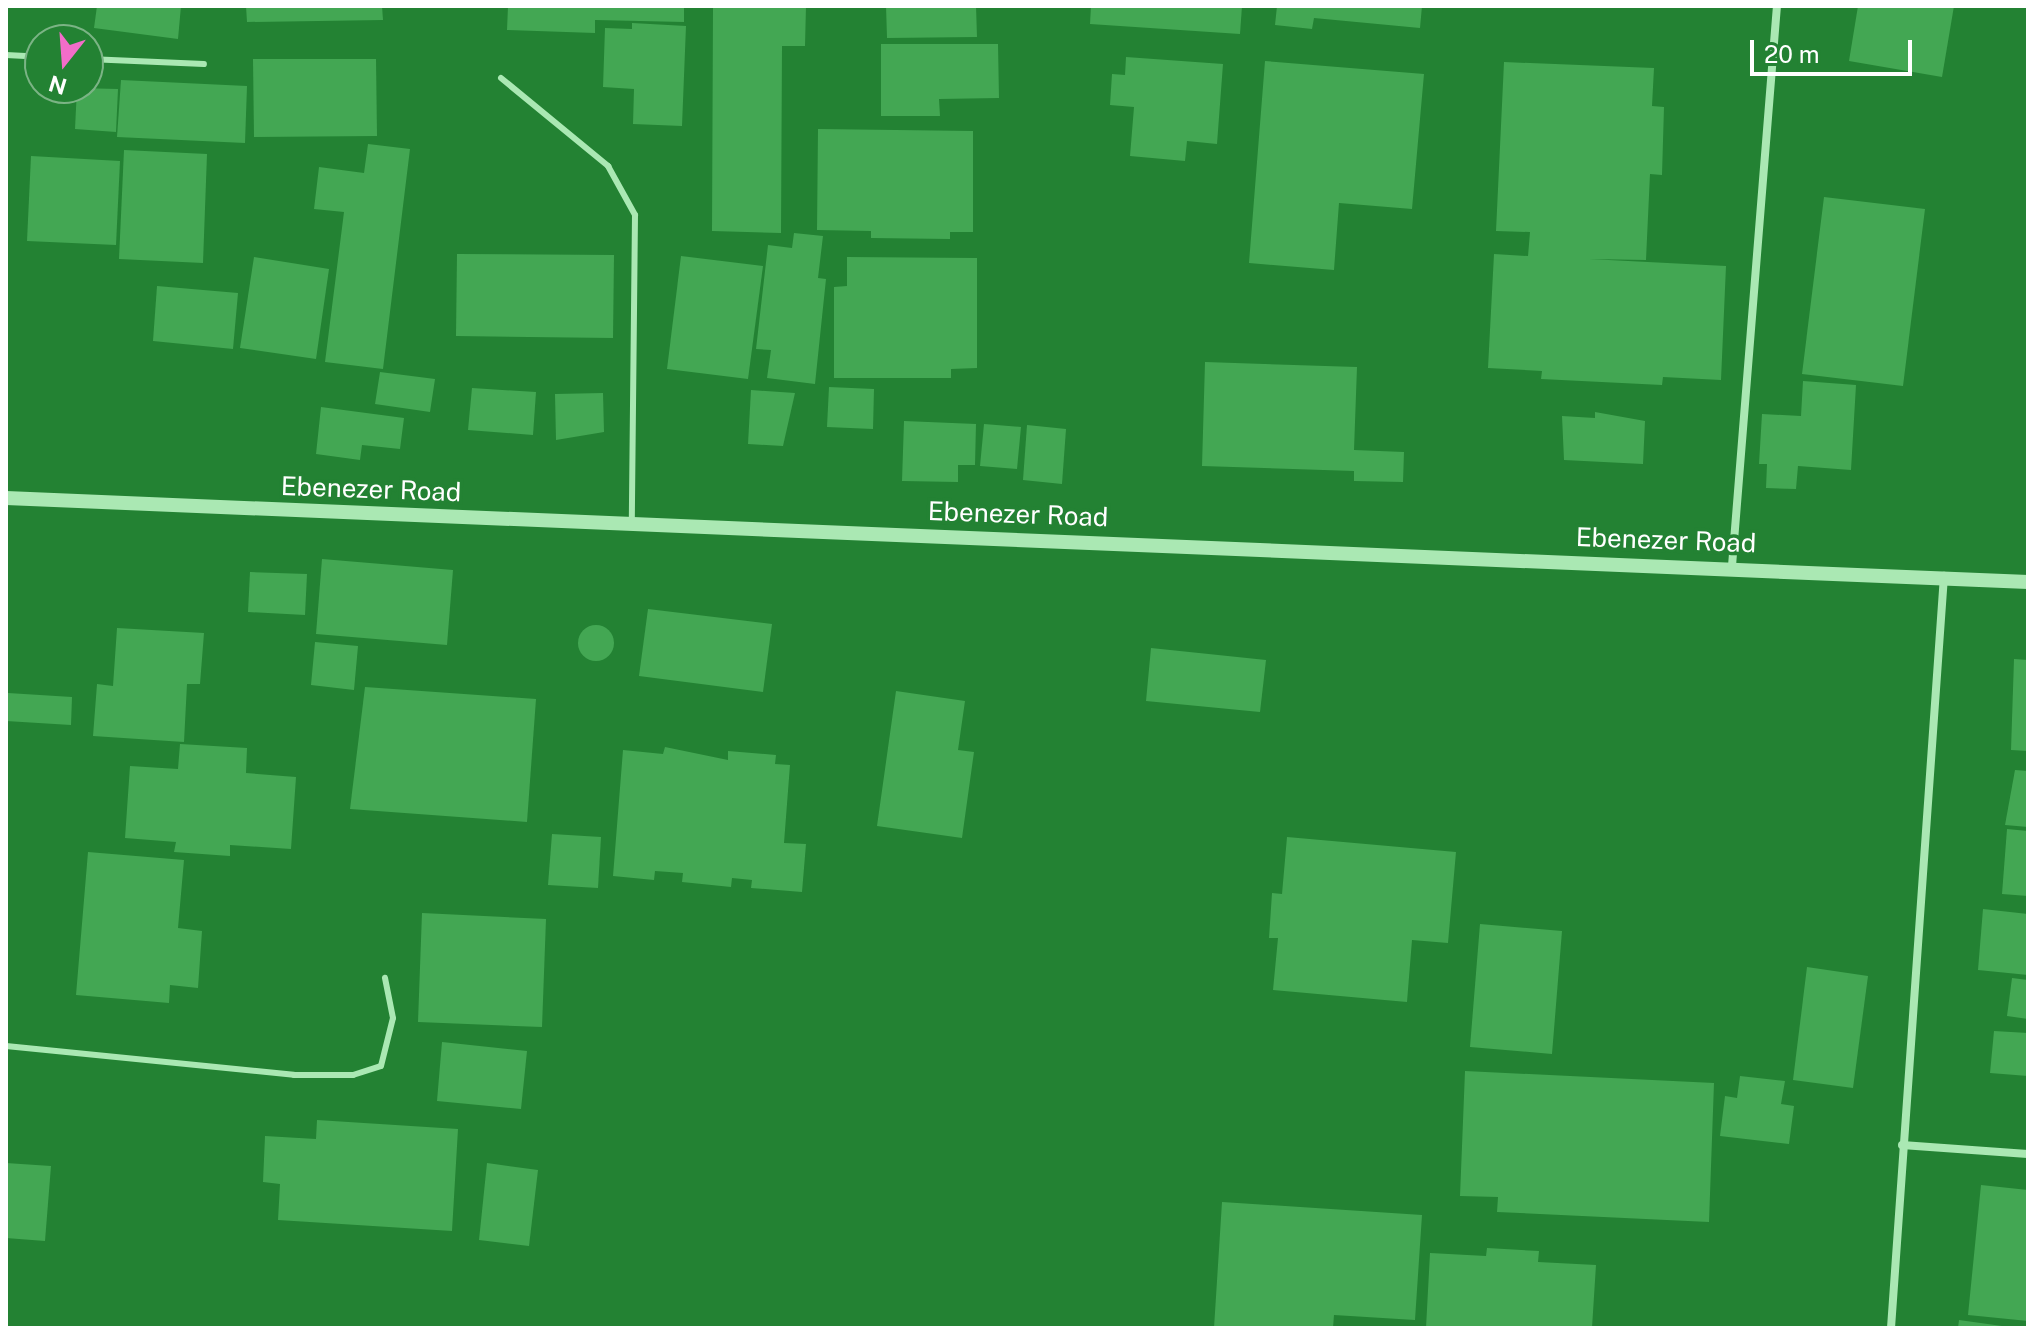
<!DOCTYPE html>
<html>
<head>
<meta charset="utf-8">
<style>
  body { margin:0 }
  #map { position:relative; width:2034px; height:1334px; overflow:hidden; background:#238233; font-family:"Public Sans",sans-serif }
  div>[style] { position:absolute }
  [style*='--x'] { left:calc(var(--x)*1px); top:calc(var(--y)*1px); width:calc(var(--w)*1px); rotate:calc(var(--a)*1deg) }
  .building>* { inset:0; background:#43a753 }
  .round { border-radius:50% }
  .service>* { height:6px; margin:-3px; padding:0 3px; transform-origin:3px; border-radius:3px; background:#aae8b3 }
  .minor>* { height:8px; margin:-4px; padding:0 4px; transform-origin:4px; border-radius:4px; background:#aae8b3 }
  .tertiary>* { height:14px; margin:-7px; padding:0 7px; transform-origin:7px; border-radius:7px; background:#aae8b3 }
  span { translate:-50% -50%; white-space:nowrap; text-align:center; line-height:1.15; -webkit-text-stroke:7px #238233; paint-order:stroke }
  .street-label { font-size:26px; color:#fff }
  .frame { position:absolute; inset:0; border:8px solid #fff; pointer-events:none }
  .north { position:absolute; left:24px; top:24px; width:80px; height:80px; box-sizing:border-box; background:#238233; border:2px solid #7bb485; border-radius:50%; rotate:197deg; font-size:22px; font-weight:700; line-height:32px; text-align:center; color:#fff }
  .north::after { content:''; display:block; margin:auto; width:28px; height:36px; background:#f36dc9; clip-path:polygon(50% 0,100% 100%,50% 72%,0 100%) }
  .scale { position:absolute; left:1750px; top:40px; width:162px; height:36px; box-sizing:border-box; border:4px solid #fff; border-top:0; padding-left:10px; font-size:24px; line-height:28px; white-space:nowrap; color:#fff; -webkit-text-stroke:6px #238233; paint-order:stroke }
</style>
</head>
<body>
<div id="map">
  <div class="building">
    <div style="clip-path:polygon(97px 6px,181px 6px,178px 39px,94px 28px)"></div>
    <div style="clip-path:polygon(246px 6px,382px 6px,383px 20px,247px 22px)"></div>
    <div style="clip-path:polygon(508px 6px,684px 6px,684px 22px,595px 20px,595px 33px,507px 30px)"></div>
    <div style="clip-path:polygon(713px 6px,806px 6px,805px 46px,782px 46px,781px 233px,712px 231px)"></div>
    <div style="clip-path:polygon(886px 6px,976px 6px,977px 37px,887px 38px)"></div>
    <div style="clip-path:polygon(1091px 6px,1242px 6px,1240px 34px,1090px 24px)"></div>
    <div style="clip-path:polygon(1277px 6px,1422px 6px,1420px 28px,1314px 18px,1312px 29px,1275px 25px)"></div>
    <div style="clip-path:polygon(1858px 6px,1954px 6px,1942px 77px,1849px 61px)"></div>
    <div style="clip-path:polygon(632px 23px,686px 26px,682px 126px,633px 124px,634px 89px,603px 87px,605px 28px,632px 29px)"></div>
    <div style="clip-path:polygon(881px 44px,998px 44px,999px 98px,939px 99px,940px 116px,881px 116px)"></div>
    <div style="clip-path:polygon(1126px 57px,1223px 64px,1217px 144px,1187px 141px,1185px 161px,1130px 156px,1134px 107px,1110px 105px,1112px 74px,1125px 75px)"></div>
    <div style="clip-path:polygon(253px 59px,376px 59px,377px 136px,254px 137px)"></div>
    <div style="clip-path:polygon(1265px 61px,1424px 74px,1412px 209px,1339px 203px,1334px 270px,1249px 263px)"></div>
    <div style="clip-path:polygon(1504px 62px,1654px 68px,1652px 106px,1664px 107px,1662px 175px,1650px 174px,1646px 260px,1589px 259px,1726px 266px,1721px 380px,1663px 377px,1662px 385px,1541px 379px,1542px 371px,1488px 368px,1494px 254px,1528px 256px,1530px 232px,1496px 231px)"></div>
    <div style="clip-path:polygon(121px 80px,247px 86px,245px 143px,117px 137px)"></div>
    <div style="clip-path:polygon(77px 88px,118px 89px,116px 132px,75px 129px)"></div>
    <div style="clip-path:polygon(818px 129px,973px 131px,973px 232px,950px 232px,950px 239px,871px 238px,871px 231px,817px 230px)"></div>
    <div style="clip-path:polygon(368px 144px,410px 149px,383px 369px,325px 362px,344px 212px,314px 209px,319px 167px,364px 173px)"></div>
    <div style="clip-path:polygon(124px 150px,207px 154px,203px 263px,119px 259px)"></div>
    <div style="clip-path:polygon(31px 156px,120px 161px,116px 245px,27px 241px)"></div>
    <div style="clip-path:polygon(1824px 197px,1925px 209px,1903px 386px,1802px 374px)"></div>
    <div style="clip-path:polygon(794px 233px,823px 236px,818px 278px,826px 279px,815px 384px,767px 378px,771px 350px,756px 349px,768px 245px,792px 248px)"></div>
    <div style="clip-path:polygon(457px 254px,614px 255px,613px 338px,456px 336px)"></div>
    <div style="clip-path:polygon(681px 256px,763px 266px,748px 379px,667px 369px)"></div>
    <div style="clip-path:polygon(254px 257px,329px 269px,316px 359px,240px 348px)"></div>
    <div style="clip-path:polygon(847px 257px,977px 258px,977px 368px,951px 369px,951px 378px,834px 378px,834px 287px,847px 286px)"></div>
    <div style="clip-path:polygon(157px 286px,238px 293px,233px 349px,153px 341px)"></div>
    <div style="clip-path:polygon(1205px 362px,1357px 367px,1354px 450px,1404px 452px,1403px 482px,1354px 481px,1354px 471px,1202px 466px)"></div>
    <div style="clip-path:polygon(380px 372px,435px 379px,430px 412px,375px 404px)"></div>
    <div style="clip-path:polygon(1803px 381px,1856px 385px,1851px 470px,1798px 466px,1796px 489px,1766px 488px,1767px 464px,1759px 464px,1762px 414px,1801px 416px)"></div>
    <div style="clip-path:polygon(829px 387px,874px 389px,873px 429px,827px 427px)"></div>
    <div style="clip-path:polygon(472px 388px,536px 392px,533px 435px,468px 430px)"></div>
    <div style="clip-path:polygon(751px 390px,795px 393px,783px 446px,748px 444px)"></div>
    <div style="clip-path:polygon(603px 393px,604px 432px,556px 440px,555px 394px)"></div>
    <div style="clip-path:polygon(321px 407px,404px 418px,400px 449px,362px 445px,360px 460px,316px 454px)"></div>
    <div style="clip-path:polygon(1595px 412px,1645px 421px,1643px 464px,1564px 460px,1562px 416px,1595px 418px)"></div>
    <div style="clip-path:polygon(904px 421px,976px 424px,975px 465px,958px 465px,958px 482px,902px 481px)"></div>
    <div style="clip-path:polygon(984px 424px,1021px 427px,1017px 469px,980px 466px)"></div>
    <div style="clip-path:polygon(1027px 425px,1066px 429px,1062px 484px,1023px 480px)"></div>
    <div style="clip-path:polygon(322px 559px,453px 570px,447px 645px,316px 634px)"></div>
    <div style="clip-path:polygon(250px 572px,307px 574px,305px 615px,248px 612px)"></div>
    <div style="clip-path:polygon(648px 609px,772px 624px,763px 692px,639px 676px)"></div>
    <div class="round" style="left:578px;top:625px;width:36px;height:36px"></div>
    <div style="clip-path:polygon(117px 628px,204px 633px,200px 684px,187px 684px,184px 742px,93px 736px,97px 684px,113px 686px)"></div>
    <div style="clip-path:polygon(315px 642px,358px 646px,354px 690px,311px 685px)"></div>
    <div style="clip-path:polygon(1151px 648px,1266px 660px,1260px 712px,1146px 701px)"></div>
    <div style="clip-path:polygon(2014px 659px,2028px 660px,2028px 751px,2011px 750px)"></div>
    <div style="clip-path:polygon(365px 687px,536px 699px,527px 822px,350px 809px)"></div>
    <div style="clip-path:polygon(896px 691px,965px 701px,958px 750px,974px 752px,962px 838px,877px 826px)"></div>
    <div style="clip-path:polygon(8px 693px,72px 697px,71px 725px,6px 721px)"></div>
    <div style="clip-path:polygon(180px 744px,247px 748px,246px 773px,296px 777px,291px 849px,230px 845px,230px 856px,174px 852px,176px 842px,125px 838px,130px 766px,178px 769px)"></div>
    <div style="clip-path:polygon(665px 747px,728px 760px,728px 751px,776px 755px,775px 764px,790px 765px,784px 843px,806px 844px,802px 892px,751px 888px,752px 880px,732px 878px,731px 887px,682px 882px,683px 873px,655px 871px,654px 880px,613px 876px,623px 750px,663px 754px)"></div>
    <div style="clip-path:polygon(2015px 770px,2028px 771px,2028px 827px,2005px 825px)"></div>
    <div style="clip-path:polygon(2007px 829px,2028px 831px,2028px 896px,2002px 894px)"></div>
    <div style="clip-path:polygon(552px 834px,601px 837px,598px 888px,548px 885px)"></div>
    <div style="clip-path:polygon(1287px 837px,1456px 852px,1448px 943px,1412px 940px,1407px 1002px,1273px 990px,1278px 938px,1269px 938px,1272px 893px,1282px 894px)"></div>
    <div style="clip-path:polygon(88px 852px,184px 860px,178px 928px,202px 931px,198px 988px,170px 985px,169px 1003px,76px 995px)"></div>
    <div style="clip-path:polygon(1983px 909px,2028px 914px,2028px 975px,1978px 970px)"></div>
    <div style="clip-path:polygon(422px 913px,546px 919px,542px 1027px,418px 1022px)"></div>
    <div style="clip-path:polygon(1480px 924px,1562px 931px,1552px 1054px,1470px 1047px)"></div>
    <div style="clip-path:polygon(1807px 967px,1868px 976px,1853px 1088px,1793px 1080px)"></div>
    <div style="clip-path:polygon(2012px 978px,2028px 980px,2028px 1019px,2007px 1016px)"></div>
    <div style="clip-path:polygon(1994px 1031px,2028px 1033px,2028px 1076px,1990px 1073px)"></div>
    <div style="clip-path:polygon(442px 1042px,527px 1051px,521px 1109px,437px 1101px)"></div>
    <div style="clip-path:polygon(1465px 1071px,1714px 1083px,1709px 1222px,1497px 1212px,1498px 1197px,1460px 1196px)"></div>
    <div style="clip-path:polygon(1740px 1076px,1785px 1081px,1781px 1104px,1794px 1106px,1789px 1144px,1720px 1136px,1725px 1096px,1737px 1098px)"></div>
    <div style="clip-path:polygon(317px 1120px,458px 1129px,452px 1231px,278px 1220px,280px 1184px,263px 1182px,265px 1136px,316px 1139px)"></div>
    <div style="clip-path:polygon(6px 1163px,51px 1166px,45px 1241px,6px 1238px)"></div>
    <div style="clip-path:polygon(487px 1163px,538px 1170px,529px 1246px,479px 1240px)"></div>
    <div style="clip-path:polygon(1981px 1185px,2028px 1190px,2028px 1321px,1968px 1315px)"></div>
    <div style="clip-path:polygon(1222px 1202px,1422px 1215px,1415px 1320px,1334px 1315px,1333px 1328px,1214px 1328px)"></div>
    <div style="clip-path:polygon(1487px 1248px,1539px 1251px,1538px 1262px,1596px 1265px,1592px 1328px,1426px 1328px,1430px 1253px,1486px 1256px)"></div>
    <div style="clip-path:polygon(1959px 1320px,2002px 1326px,2002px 1328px,1958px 1328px)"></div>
  </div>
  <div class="service">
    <div style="--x:6;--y:55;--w:34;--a:3"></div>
    <div style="--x:88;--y:59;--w:116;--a:2.5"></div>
    <div style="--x:501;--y:78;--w:139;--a:39.4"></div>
    <div style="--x:608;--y:166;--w:56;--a:61.1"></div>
    <div style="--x:635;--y:215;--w:308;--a:90.6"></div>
    <div style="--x:6;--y:1046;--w:289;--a:5.7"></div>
    <div style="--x:294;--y:1075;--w:59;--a:0"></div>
    <div style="--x:353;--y:1075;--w:29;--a:-18"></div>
    <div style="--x:381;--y:1066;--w:49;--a:-76"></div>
    <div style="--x:393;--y:1018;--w:41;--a:-101.3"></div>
  </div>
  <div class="minor">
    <div style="--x:1732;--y:566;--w:562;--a:-85.41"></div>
    <div style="--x:1902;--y:1145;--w:126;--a:4.1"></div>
    <div style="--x:1891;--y:1328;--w:754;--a:-85.97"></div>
  </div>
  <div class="tertiary">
    <div style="--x:6;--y:498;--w:2024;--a:2.38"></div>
  </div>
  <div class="street-label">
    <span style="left:371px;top:489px;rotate:2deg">Ebenezer Road</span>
    <span style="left:1018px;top:514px;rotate:2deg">Ebenezer Road</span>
    <span style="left:1666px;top:540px;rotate:2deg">Ebenezer Road</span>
  </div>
  <div class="frame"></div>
  <div class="north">N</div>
  <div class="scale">20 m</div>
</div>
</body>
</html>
